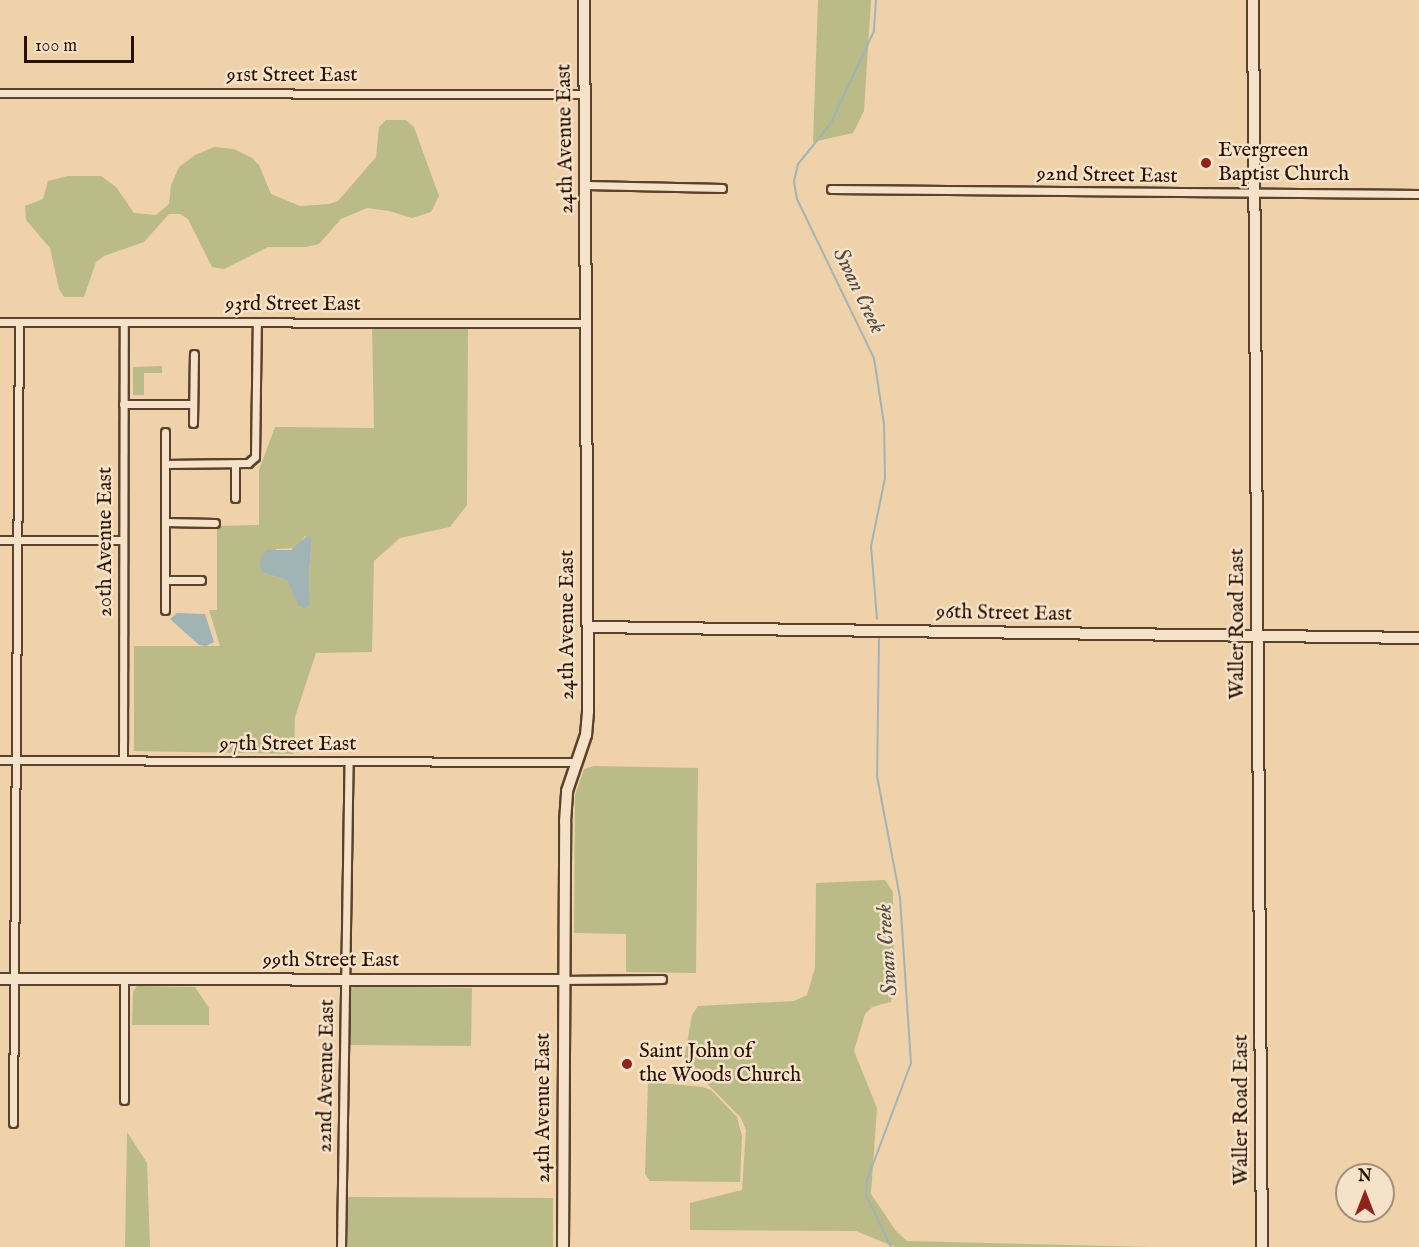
<!DOCTYPE html>
<html>
<head>
<meta charset="utf-8">
<style>
  body { margin:0 }
  #map { position:relative; width:1419px; height:1247px; overflow:hidden; background:#efd2aa; font-family:"IM FELL English",serif }
  div>[style] { position:absolute }
  [style*='--x'] { left:calc(var(--x)*1px); top:calc(var(--y)*1px); width:calc(var(--w)*1px); rotate:calc(var(--a)*1deg) }
  .green>* { inset:0; background:#babb87 }
  .water>* { inset:0; background:#a0b4b5 }
  .stream>* { height:2px; margin:-1px; padding:0 1px; transform-origin:1px; border-radius:1px; background:#a0b4b5 }
  .roads { filter:drop-shadow(2px 0 #5b422d) drop-shadow(-2px 0 #5b422d) drop-shadow(0 2px #5b422d) drop-shadow(0 -2px #5b422d) }
  .street>* { height:7px; margin:-3.5px; padding:0 3.5px; transform-origin:3.5px; border-radius:3.5px; background:#f5e2c8 }
  .secondary>* { height:10px; margin:-5px; padding:0 5px; transform-origin:5px; border-radius:5px; background:#f5e2c8 }
  .dots>* { width:16px; height:16px; translate:-50% -50%; box-sizing:border-box; border:3px solid #f5e2c8; border-radius:50% }
  span { translate:-50% -50%; white-space:nowrap; text-align:center; line-height:1.15; -webkit-text-stroke:5px #f5e2c8; paint-order:stroke }
  .street-label { font-size:21px; color:#2a1203 }
  .poi-label { font-size:21px; color:#2a1203 }
  .left { translate:0 -50%; text-align:left }
  .water-label { font-size:22px; color:#534b41; font-style:italic }
  .north { position:absolute; left:1335px; top:1163px; width:60px; height:60px; box-sizing:border-box; background:#f5e2c8; border:2px solid #a48f79; border-radius:50%; rotate:0deg; font-size:16px; font-weight:700; line-height:24px; text-align:center; color:#2a1203 }
  .north::after { content:''; display:block; margin:auto; width:21px; height:27px; background:#8f2418; clip-path:polygon(50% 0,100% 100%,50% 72%,0 100%) }
  .scale { position:absolute; left:24px; top:36px; width:110px; height:27px; box-sizing:border-box; border:3px solid #2a1203; border-top:0; padding-left:8px; font-size:18px; line-height:21px; white-space:nowrap; color:#2a1203; -webkit-text-stroke:4px #f5e2c8; paint-order:stroke }
</style>
</head>
<body>
<div id="map">
  <div class="green">
    <div style="clip-path:polygon(818px 0,871px 0,864px 111px,853px 133px,813px 142px)"></div>
    <div style="clip-path:polygon(386px 120px,406px 120px,414px 127px,439px 196px,431px 212px,412px 218px,389px 211px,367px 208px,341px 219px,319px 244px,306px 247px,268px 247px,224px 269px,212px 267px,188px 219px,180px 214px,169px 214px,144px 242px,104px 256px,96px 262px,84px 297px,64px 297px,59px 289px,50px 248px,26px 220px,25px 206px,43px 199px,48px 181px,68px 176px,101px 176px,116px 187px,134px 213px,156px 215px,169px 204px,171px 185px,179px 167px,195px 155px,214px 147px,234px 149px,252px 158px,259px 165px,271px 194px,300px 206px,329px 204px,338px 201px,376px 157px,379px 127px)"></div>
    <div style="clip-path:polygon(evenodd,372px 326px,468px 327px,467px 505px,450px 527px,400px 538px,374px 561px,372px 652px,316px 653px,295px 717px,294px 754px,134px 751px,134px 646px,220px 646px,209px 610px,217px 610px,217px 526px,259px 525px,259px 470px,275px 427px,374px 428px,372px 326px,305px 536px,312px 539px,309px 574px,310px 597px,291px 586px,287px 580px,264px 573px,276px 549px,296px 548px,305px 536px)"></div>
    <div style="clip-path:polygon(162px 366px,162px 373px,144px 373px,144px 395px,133px 395px,133px 367px)"></div>
    <div style="clip-path:polygon(594px 766px,698px 768px,696px 973px,626px 972px,626px 934px,574px 933px,575px 795px,584px 769px)"></div>
    <div style="clip-path:polygon(885px 880px,893px 892px,894px 990px,891px 1002px,872px 1007px,865px 1014px,854px 1051px,877px 1108px,871px 1194px,896px 1231px,907px 1241px,1153px 1247px,895px 1247px,856px 1231px,690px 1230px,690px 1203px,742px 1190px,746px 1130px,741px 1118px,684px 1060px,692px 1015px,698px 1006px,794px 1001px,807px 995px,815px 968px,816px 883px)"></div>
    <div style="clip-path:polygon(137px 986px,195px 987px,209px 1008px,209px 1025px,132px 1025px,133px 992px)"></div>
    <div style="clip-path:polygon(354px 986px,472px 988px,471px 1046px,348px 1045px,349px 991px)"></div>
    <div style="clip-path:polygon(648px 1082px,703px 1087px,711px 1090px,737px 1117px,742px 1136px,740px 1182px,650px 1181px,645px 1174px)"></div>
    <div style="clip-path:polygon(127px 1132px,147px 1163px,150px 1247px,125px 1247px)"></div>
    <div style="clip-path:polygon(348px 1197px,553px 1198px,553px 1247px,347px 1247px)"></div>
  </div>
  <div class="water">
    <div style="clip-path:polygon(308px 535px,312px 539px,309px 574px,310px 597px,309px 605px,305px 608px,299px 606px,287px 580px,264px 573px,260px 567px,261px 556px,267px 550px,291px 550px)"></div>
    <div style="clip-path:polygon(177px 613px,205px 614px,214px 642px,206px 646px,199px 645px,170px 619px)"></div>
  </div>
  <div class="stream">
    <div style="--x:876;--y:0;--w:31;--a:94"></div>
    <div style="--x:874;--y:31;--w:102;--a:115.1"></div>
    <div style="--x:831;--y:123;--w:53;--a:128.8"></div>
    <div style="--x:798;--y:164;--w:18;--a:103"></div>
    <div style="--x:794;--y:182;--w:17;--a:80"></div>
    <div style="--x:797;--y:199;--w:177;--a:64.2"></div>
    <div style="--x:874;--y:358;--w:67;--a:81.4"></div>
    <div style="--x:884;--y:424;--w:54;--a:88.9"></div>
    <div style="--x:885;--y:478;--w:69;--a:101.6"></div>
    <div style="--x:871;--y:546;--w:73;--a:85.3"></div>
    <div style="--x:879;--y:638;--w:138;--a:90.8"></div>
    <div style="--x:877;--y:776;--w:124;--a:79.3"></div>
    <div style="--x:900;--y:898;--w:165;--a:86.2"></div>
    <div style="--x:911;--y:1063;--w:125;--a:110.6"></div>
    <div style="--x:867;--y:1180;--w:15;--a:94"></div>
    <div style="--x:866;--y:1195;--w:58;--a:64.3"></div>
  </div>
  <div class="roads">
    <div class="street">
      <div style="--x:0;--y:93;--w:584;--a:0.1"></div>
      <div style="--x:586;--y:185;--w:136;--a:1.3"></div>
      <div style="--x:831;--y:189;--w:588;--a:0.49"></div>
      <div style="--x:0;--y:322;--w:586;--a:0.1"></div>
      <div style="--x:123;--y:404;--w:70;--a:0"></div>
      <div style="--x:193;--y:423;--w:69;--a:-89.2"></div>
      <div style="--x:165;--y:464;--w:83;--a:-0.7"></div>
      <div style="--x:248;--y:463;--w:9;--a:-41"></div>
      <div style="--x:255;--y:457;--w:135;--a:-89.2"></div>
      <div style="--x:235;--y:464;--w:34;--a:90"></div>
      <div style="--x:165;--y:522;--w:50;--a:1.1"></div>
      <div style="--x:0;--y:540;--w:122;--a:0"></div>
      <div style="--x:165;--y:580;--w:36;--a:0"></div>
      <div style="--x:165;--y:610;--w:178;--a:-90"></div>
      <div style="--x:0;--y:760;--w:575;--a:0.2"></div>
      <div style="--x:123;--y:760;--w:437;--a:-89.9"></div>
      <div style="--x:124;--y:980;--w:120;--a:90"></div>
      <div style="--x:563;--y:980;--w:99;--a:-0.6"></div>
      <div style="--x:13;--y:1123;--w:800;--a:-89.57"></div>
      <div style="--x:341;--y:1247;--w:485;--a:-89.1"></div>
    </div>
    <div class="secondary">
      <div style="--x:1253;--y:0;--w:1247;--a:89.59"></div>
      <div style="--x:589;--y:627;--w:830;--a:0.76"></div>
      <div style="--x:0;--y:979;--w:563;--a:0.1"></div>
      <div style="--x:563;--y:1247;--w:425;--a:-89.7"></div>
      <div style="--x:565;--y:822;--w:31;--a:-86"></div>
      <div style="--x:567;--y:791;--w:59;--a:-71.3"></div>
      <div style="--x:586;--y:735;--w:24;--a:-85"></div>
      <div style="--x:588;--y:711;--w:711;--a:-90.32"></div>
    </div>
  </div>
  <div class="dots">
    <div style="left:1206px;top:163px;background:#8f2418"></div>
    <div style="left:627px;top:1064px;background:#8f2418"></div>
  </div>
  <div class="street-label">
    <span style="left:292px;top:76px">91st Street East</span>
    <span style="left:566px;top:139px;rotate:-91deg">24th Avenue East</span>
    <span style="left:1107px;top:176px;rotate:1deg">92nd Street East</span>
    <span style="left:293px;top:305px">93rd Street East</span>
    <span style="left:106px;top:542px;rotate:-90deg">20th Avenue East</span>
    <span style="left:1004px;top:614px;rotate:1deg">96th Street East</span>
    <span style="left:1238px;top:624px;rotate:-90deg">Waller Road East</span>
    <span style="left:568px;top:625px;rotate:-90deg">24th Avenue East</span>
    <span style="left:288px;top:745px">97th Street East</span>
    <span style="left:331px;top:961px">99th Street East</span>
    <span style="left:327px;top:1076px;rotate:-89deg">22nd Avenue East</span>
    <span style="left:544px;top:1108px;rotate:-90deg">24th Avenue East</span>
    <span style="left:1242px;top:1110px;rotate:-90deg">Waller Road East</span>
  </div>
  <div class="poi-label">
    <span class="left" style="left:1218px;top:163px">Evergreen<br>Baptist Church</span>
    <span class="left" style="left:639px;top:1064px">Saint John of<br>the Woods Church</span>
  </div>
  <div class="water-label">
    <span style="left:858px;top:291px;rotate:64deg">Swan Creek</span>
    <span style="left:888px;top:950px;rotate:-94deg">Swan Creek</span>
  </div>
  <div class="north">N</div>
  <div class="scale">100 m</div>
</div>
</body>
</html>
